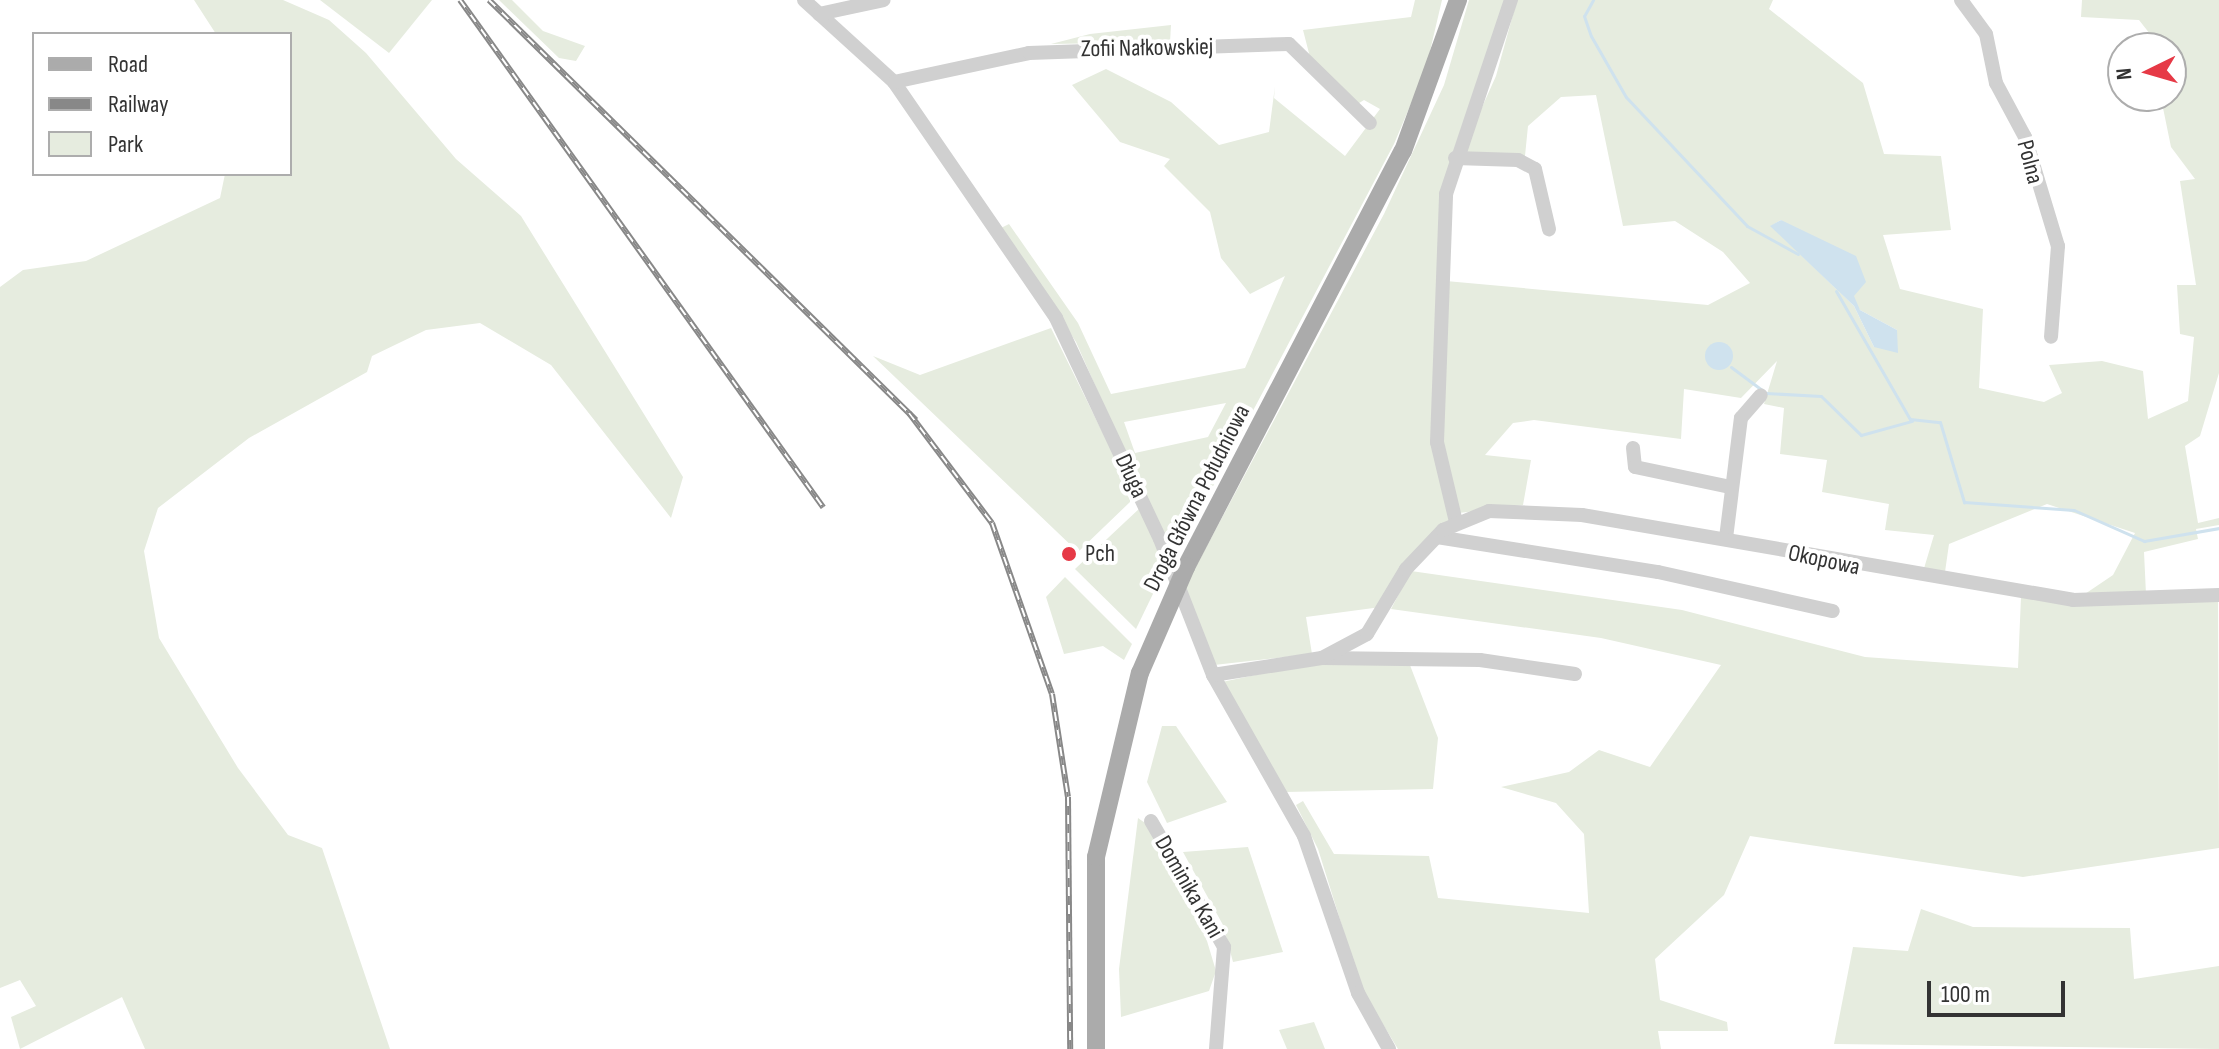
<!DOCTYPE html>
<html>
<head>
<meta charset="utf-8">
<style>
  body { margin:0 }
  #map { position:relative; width:2219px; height:1049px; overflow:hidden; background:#fff; font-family:"Sofia Sans Condensed",sans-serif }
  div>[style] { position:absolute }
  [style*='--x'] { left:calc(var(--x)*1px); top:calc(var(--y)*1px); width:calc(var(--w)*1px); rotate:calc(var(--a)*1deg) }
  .green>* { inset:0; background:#e6ecdf }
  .water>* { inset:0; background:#cfe2ee }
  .round { border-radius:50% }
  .stream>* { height:3px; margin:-1.5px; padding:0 1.5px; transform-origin:1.5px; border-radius:1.5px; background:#cfe2ee }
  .minor>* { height:14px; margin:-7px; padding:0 7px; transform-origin:7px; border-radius:7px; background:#d0d0d0 }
  .major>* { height:18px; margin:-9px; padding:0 9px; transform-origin:9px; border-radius:9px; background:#ababab }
  .rail>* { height:6px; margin-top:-3px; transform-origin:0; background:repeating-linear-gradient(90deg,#fff 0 9px,#888 0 18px); box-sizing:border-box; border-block:2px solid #888 }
  .major-bridge>* { height:18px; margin:-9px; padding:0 9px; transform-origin:9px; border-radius:9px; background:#ababab }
  .dots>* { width:22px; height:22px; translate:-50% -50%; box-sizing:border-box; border:4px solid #fff; border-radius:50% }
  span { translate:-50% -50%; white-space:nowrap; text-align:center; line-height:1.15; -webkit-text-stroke:8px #fff; paint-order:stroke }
  .street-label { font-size:24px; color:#333 }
  .poi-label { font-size:24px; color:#333 }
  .left { translate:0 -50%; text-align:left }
  .legend { position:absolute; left:32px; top:32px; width:260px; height:144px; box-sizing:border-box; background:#fff; border:2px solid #adadad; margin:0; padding:10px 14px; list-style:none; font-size:24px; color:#333 }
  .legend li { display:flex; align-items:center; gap:16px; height:40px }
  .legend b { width:40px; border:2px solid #adadad }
  .north { position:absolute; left:2107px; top:32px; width:80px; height:80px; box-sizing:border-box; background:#fff; border:2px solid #adadad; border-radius:50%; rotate:265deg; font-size:22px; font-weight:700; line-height:32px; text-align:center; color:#333 }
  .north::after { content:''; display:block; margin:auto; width:28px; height:36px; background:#e63946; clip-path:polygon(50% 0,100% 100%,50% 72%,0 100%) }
  .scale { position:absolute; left:1927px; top:981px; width:138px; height:36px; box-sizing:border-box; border:4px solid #333; border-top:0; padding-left:10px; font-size:24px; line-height:28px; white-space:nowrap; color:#333; -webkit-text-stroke:6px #fff; paint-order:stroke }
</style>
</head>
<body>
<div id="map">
  <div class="green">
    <div style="clip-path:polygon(194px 0,283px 0,329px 20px,366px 53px,456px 159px,521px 216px,683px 477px,671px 518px,551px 365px,480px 323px,426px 330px,372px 356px,367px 372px,249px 438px,158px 508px,144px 551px,159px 638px,238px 768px,288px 835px,322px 848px,390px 1049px,145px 1049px,122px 997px,20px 1049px,11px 1017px,36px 1006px,20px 980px,0 988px,0 287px,23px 270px,86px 261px,220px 198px,225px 174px,290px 174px,290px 34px,216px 34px)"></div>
    <div style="clip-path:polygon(320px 0,432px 0,389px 53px)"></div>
    <div style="clip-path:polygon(499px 0,512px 0,543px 31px,585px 46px,576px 61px,559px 58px)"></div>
    <div style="clip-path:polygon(evenodd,1415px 0,1442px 0,1426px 68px,1394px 144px,1173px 562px,1076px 342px,1001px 228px,1009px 224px,1078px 323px,1111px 394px,1245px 368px,1285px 276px,1250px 294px,1221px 258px,1210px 212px,1164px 166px,1170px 159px,1120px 142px,1072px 85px,1106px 69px,1171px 102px,1219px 145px,1269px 132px,1275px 86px,1274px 98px,1345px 156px,1380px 109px,1364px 100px,1356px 105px,1312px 65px,1303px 30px,1411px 17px,1415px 0,1226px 403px,1208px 437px,1135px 453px,1124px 422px,1226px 403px)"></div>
    <div style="clip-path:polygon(1469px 0,1506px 0,1441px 191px,1431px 441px,1450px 519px,1381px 607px,1306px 617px,1312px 654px,1214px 665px,1184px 589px,1384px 214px,1444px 85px)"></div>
    <div style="clip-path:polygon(evenodd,1517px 0,1773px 0,1769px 9px,1863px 83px,1884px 154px,1941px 156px,1951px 230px,1883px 235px,1900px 289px,1983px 309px,1979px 388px,2044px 402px,2062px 393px,2049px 365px,2102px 361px,2143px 371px,2148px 419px,2188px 401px,2194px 337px,2180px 334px,2177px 285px,2196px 285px,2180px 181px,2195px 179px,2171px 147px,2162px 103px,2171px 96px,2171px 48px,2161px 48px,2139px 20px,2081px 17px,2082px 0,2219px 0,2219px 373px,2200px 436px,2185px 446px,2198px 523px,2219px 518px,2219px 525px,2196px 529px,2198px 539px,2144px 552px,2146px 594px,2079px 598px,2113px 575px,2135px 533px,2047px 504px,1949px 544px,1945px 572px,1922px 575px,1934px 535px,1885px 530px,1889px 504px,1822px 492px,1827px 460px,1780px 454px,1784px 408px,1764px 404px,1777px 361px,1741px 398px,1684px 389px,1681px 439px,1534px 420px,1513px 423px,1485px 455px,1531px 460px,1523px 505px,1459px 513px,1443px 444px,1446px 281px,1708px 305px,1750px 283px,1723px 252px,1675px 221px,1623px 226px,1596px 95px,1561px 97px,1528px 126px,1525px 156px,1462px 152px,1496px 76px,1517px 0,1781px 220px,1860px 310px,1897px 330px,1874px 347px,1854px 306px,1771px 226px,1781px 220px)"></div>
    <div style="clip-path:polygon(1171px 25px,1170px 42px,1051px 44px,1090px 34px)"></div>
    <div style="clip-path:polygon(1051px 328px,1130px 488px,1130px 502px,1078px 552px,873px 356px,920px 375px)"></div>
    <div style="clip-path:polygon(1141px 507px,1165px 569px,1136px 629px,1075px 569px)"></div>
    <div style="clip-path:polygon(1411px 571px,1682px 610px,1865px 657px,2018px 668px,2021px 597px,2218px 601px,2219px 848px,2023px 877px,1750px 836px,1724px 895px,1655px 959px,1660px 1000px,1727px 1022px,1728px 1031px,1658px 1031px,1661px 1049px,1398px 1049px,1362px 990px,1318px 849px,1296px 805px,1303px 801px,1334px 854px,1429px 856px,1438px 898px,1589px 913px,1584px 834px,1556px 803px,1501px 787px,1569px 772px,1599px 750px,1650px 767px,1721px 665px,1601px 638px,1391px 609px)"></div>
    <div style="clip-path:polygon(1065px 577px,1132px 644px,1124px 660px,1103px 646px,1064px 654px,1046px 597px)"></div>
    <div style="clip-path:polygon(1408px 660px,1438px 738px,1433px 789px,1285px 792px,1222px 682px,1321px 661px)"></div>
    <div style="clip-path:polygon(1162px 726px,1176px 726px,1227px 802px,1167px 823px,1147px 782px)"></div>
    <div style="clip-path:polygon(1138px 818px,1155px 830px,1195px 901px,1216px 971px,1209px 991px,1121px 1017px,1119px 969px)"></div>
    <div style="clip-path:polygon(1248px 847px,1283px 952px,1233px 962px,1223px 925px,1183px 852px)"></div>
    <div style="clip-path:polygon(1921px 909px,1973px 927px,2130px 928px,2134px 979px,2219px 966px,2219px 1049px,1834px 1044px,1853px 947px,1908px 951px)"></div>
    <div style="clip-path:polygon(1314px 1022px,1325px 1049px,1287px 1049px,1279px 1030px)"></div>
  </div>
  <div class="water">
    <div style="clip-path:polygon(1781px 220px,1856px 256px,1866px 282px,1854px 296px,1860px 310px,1897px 330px,1898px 353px,1874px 347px,1854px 306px,1770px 226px)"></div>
    <div class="round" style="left:1705px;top:342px;width:28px;height:28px"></div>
  </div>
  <div class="stream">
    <div style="--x:1593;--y:0;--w:18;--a:119"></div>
    <div style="--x:1584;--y:16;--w:21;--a:71"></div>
    <div style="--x:1591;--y:36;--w:70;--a:60.2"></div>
    <div style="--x:1626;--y:97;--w:177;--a:46.8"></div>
    <div style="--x:1747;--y:226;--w:58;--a:28.8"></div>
    <div style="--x:1836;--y:291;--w:148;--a:60"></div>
    <div style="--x:1910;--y:419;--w:30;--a:6"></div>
    <div style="--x:1940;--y:422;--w:84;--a:73.3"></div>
    <div style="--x:1964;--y:502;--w:110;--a:4.2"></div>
    <div style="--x:2074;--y:510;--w:77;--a:23.9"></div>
    <div style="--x:2144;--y:541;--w:76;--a:-9.8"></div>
    <div style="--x:1731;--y:367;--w:44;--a:36.6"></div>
    <div style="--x:1766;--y:393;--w:55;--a:3.1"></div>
    <div style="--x:1821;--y:396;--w:56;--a:44.3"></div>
    <div style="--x:1861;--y:435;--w:53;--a:-15.4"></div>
  </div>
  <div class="minor">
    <div style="--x:804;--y:0;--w:122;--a:42.3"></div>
    <div style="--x:894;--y:82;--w:286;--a:55.5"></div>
    <div style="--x:1056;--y:318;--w:244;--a:64.8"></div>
    <div style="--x:1160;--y:539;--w:146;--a:68.7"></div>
    <div style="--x:1213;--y:675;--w:185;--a:60.5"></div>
    <div style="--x:1304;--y:836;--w:166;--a:71"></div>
    <div style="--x:1358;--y:993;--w:64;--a:61"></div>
    <div style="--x:1961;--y:0;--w:42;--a:53.7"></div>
    <div style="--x:1986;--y:34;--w:50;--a:78.5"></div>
    <div style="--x:1996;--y:83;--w:61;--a:61.8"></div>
    <div style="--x:2025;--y:137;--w:114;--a:73.2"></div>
    <div style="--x:2058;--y:246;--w:91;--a:94.4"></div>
    <div style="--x:819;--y:14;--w:66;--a:-12.2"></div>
    <div style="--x:894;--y:82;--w:138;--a:-12.1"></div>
    <div style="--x:1029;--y:53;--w:260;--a:-2"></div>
    <div style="--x:1289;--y:44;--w:113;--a:44.3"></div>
    <div style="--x:1455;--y:158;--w:63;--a:1.8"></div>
    <div style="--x:1518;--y:160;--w:19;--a:28"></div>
    <div style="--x:1535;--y:169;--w:62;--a:76.9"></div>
    <div style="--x:1633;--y:448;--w:19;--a:84"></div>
    <div style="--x:1635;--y:467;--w:98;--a:11.8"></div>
    <div style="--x:1456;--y:522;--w:82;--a:-103.4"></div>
    <div style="--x:1437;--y:442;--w:248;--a:-87.9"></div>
    <div style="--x:1446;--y:194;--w:205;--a:-71.5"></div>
    <div style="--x:1437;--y:537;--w:224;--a:9"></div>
    <div style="--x:1658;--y:572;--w:179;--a:12.6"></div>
    <div style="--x:1726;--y:538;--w:121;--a:-82.9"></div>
    <div style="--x:1741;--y:418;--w:30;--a:-49"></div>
    <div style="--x:1322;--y:658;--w:158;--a:0.7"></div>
    <div style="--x:1480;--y:660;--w:96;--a:8.4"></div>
    <div style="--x:1213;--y:675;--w:110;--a:-8.9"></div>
    <div style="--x:1322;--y:658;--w:51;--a:-28.1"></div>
    <div style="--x:1367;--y:634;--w:76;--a:-59"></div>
    <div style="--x:1406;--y:569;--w:54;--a:-46.5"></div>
    <div style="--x:1443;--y:530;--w:50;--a:-22.4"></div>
    <div style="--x:1489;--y:511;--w:93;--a:2.5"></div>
    <div style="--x:1582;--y:515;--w:498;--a:9.8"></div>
    <div style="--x:2073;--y:600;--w:146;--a:-2"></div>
    <div style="--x:1151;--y:821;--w:146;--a:59.9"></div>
    <div style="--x:1224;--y:947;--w:102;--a:94.5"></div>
  </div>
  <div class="major">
    <div style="--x:1186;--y:567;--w:469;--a:-62.5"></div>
    <div style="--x:1403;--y:151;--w:161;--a:-70"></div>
    <div style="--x:1096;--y:1049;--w:192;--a:-90"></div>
    <div style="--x:1096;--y:857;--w:189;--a:-76.6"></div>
  </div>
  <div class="rail">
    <div style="--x:460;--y:0;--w:624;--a:54.4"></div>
    <div style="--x:489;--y:0;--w:599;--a:44.53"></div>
    <div style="--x:909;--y:413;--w:138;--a:53"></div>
    <div style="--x:992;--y:523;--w:181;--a:70.7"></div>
    <div style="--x:1052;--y:694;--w:104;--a:81.2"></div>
    <div style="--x:1068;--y:797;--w:252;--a:89.5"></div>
  </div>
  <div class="major-bridge">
    <div style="--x:1140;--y:673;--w:116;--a:-66.5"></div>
  </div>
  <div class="dots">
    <div style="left:1069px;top:554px;background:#e63946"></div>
  </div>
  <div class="street-label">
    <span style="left:1147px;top:48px;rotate:-1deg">Zofii Nałkowskiej</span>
    <span style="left:2030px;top:162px;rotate:75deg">Polna</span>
    <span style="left:1131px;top:476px;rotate:65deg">Długa</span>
    <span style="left:1197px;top:498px;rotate:-63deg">Droga Główna Południowa</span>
    <span style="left:1824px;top:560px;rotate:12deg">Okopowa</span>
    <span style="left:1189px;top:887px;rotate:60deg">Dominika Kani</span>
  </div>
  <div class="poi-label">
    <span class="left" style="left:1085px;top:554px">Pch</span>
  </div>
  <ul class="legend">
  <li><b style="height:10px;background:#ababab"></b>Road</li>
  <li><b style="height:10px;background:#888"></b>Railway</li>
  <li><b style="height:22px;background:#e6ecdf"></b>Park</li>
  </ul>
  <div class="north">N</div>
  <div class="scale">100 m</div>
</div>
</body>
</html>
